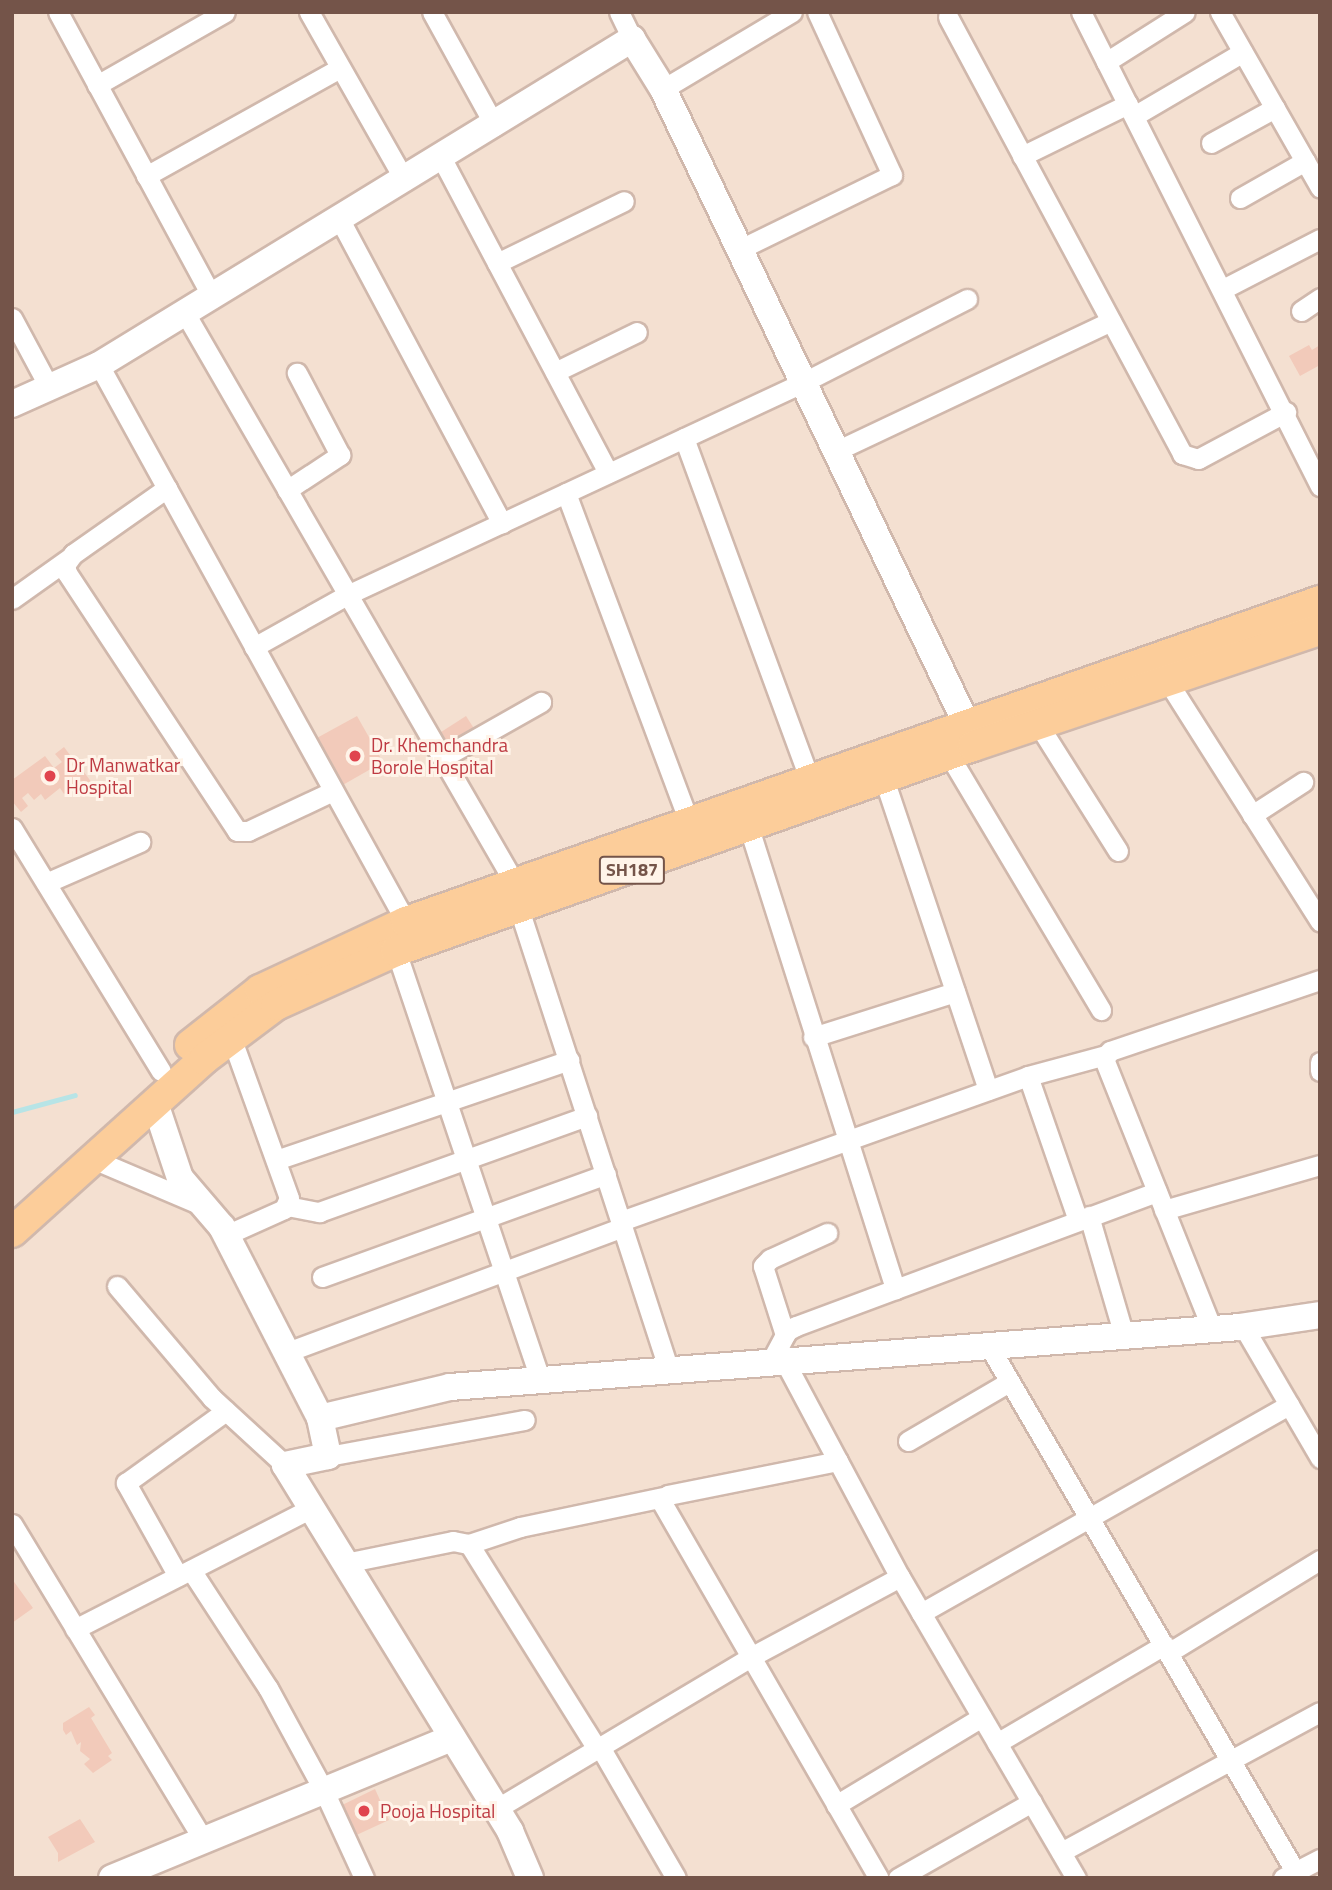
<!DOCTYPE html>
<html>
<head>
<meta charset="utf-8">
<style>
  body { margin:0 }
  #map { position:relative; width:1332px; height:1890px; overflow:hidden; background:#fcf0e3; font-family:"Titillium Web",sans-serif }
  div>[style] { position:absolute }
  [style*='--x'] { left:calc(var(--x)*1px); top:calc(var(--y)*1px); width:calc(var(--w)*1px); rotate:calc(var(--a)*1deg) }
  .residential>* { inset:0; background:#f4e0d1 }
  .stream>* { height:5px; margin:-2.5px; padding:0 2.5px; transform-origin:2.5px; border-radius:2.5px; background:#b7e4e6 }
  .building>* { inset:0; background:#f2caba }
  .roads { filter:drop-shadow(2px 0 #d0b8ac) drop-shadow(-2px 0 #d0b8ac) drop-shadow(0 2px #d0b8ac) drop-shadow(0 -2px #d0b8ac) }
  .street>* { height:19px; margin:-9.5px; padding:0 9.5px; transform-origin:9.5px; border-radius:9.5px; background:#fff }
  .secondary>* { height:26px; margin:-13px; padding:0 13px; transform-origin:13px; border-radius:13px; background:#fff }
  .primary>* { height:30px; margin:-15px; padding:0 15px; transform-origin:15px; border-radius:15px; background:#fccd9a }
  .dots>* { width:19px; height:19px; translate:-50% -50%; box-sizing:border-box; border:4px solid #fff4e9; border-radius:50% }
  span { translate:-50% -50%; white-space:nowrap; text-align:center; line-height:1.15; -webkit-text-stroke:6px #fff4e9; paint-order:stroke }
  .shield-label span { padding:2px 5px; background:#fff4e9; border:2px solid; border-radius:5px; -webkit-text-stroke-width:0 }
  .shield-label { font-size:18px; color:#745449; font-weight:700 }
  .health-label { font-size:19px; color:#be3a42 }
  .left { translate:0 -50%; text-align:left }
  .frame { position:absolute; inset:0; border:14px solid #745449; pointer-events:none }
</style>
</head>
<body>
<div id="map">
  <div class="residential">
    <div style="clip-path:polygon(12px 12px,1320px 12px,1320px 1878px,12px 1878px)"></div>
  </div>
  <div class="stream">
    <div style="--x:12;--y:1112;--w:65;--a:-15.1"></div>
  </div>
  <div class="building">
    <div style="clip-path:polygon(1309px 345px,1312px 350px,1320px 345px,1320px 365px,1300px 376px,1289px 356px)"></div>
    <div style="clip-path:polygon(357px 716px,383px 762px,341px 786px,315px 739px)"></div>
    <div style="clip-path:polygon(466px 716px,475px 730px,447px 747px,438px 734px)"></div>
    <div style="clip-path:polygon(64px 747px,76px 763px,70px 767px,74px 773px,81px 768px,92px 783px,81px 791px,77px 785px,64px 794px,60px 788px,45px 800px,41px 794px,34px 800px,28px 793px,22px 798px,28px 806px,21px 812px,12px 801px,12px 780px,45px 756px,54px 768px,62px 762px,55px 754px)"></div>
    <div style="clip-path:polygon(12px 1579px,33px 1608px,12px 1623px)"></div>
    <div style="clip-path:polygon(89px 1707px,95px 1715px,91px 1718px,112px 1753px,108px 1756px,112px 1760px,93px 1773px,84px 1764px,90px 1759px,80px 1751px,81px 1742px,77px 1745px,71px 1731px,66px 1735px,63px 1730px,63px 1723px)"></div>
    <div style="clip-path:polygon(375px 1789px,389px 1820px,350px 1838px,336px 1808px)"></div>
    <div style="clip-path:polygon(80px 1819px,95px 1842px,58px 1862px,58px 1853px,48px 1837px)"></div>
  </div>
  <div class="roads">
    <div class="street">
      <div style="--x:58;--y:12;--w:324;--a:61.6"></div>
      <div style="--x:309;--y:12;--w:194;--a:60.4"></div>
      <div style="--x:432;--y:12;--w:130;--a:61.1"></div>
      <div style="--x:619;--y:12;--w:30;--a:64"></div>
      <div style="--x:1081;--y:12;--w:531;--a:63.24"></div>
      <div style="--x:1220;--y:12;--w:202;--a:60.3"></div>
      <div style="--x:948;--y:17;--w:496;--a:61.8"></div>
      <div style="--x:1182;--y:454;--w:17;--a:17"></div>
      <div style="--x:1198;--y:459;--w:100;--a:-28.1"></div>
      <div style="--x:1106;--y:62;--w:93;--a:-32.3"></div>
      <div style="--x:97;--y:85;--w:147;--a:-29.7"></div>
      <div style="--x:663;--y:89;--w:150;--a:-30.8"></div>
      <div style="--x:1134;--y:116;--w:126;--a:-30.4"></div>
      <div style="--x:1211;--y:143;--w:73;--a:-28.7"></div>
      <div style="--x:1022;--y:156;--w:118;--a:-26.1"></div>
      <div style="--x:442;--y:159;--w:355;--a:62.1"></div>
      <div style="--x:146;--y:176;--w:222;--a:-29.1"></div>
      <div style="--x:1240;--y:198;--w:75;--a:-29.6"></div>
      <div style="--x:340;--y:220;--w:344;--a:61.9"></div>
      <div style="--x:740;--y:249;--w:169;--a:-26"></div>
      <div style="--x:892;--y:175;--w:179;--a:-114.7"></div>
      <div style="--x:497;--y:263;--w:141;--a:-26"></div>
      <div style="--x:1223;--y:289;--w:109;--a:-27.3"></div>
      <div style="--x:1301;--y:311;--w:23;--a:-34"></div>
      <div style="--x:185;--y:313;--w:657;--a:59.96"></div>
      <div style="--x:12;--y:318;--w:78;--a:61.8"></div>
      <div style="--x:99;--y:365;--w:636;--a:61.14"></div>
      <div style="--x:555;--y:372;--w:91;--a:-26"></div>
      <div style="--x:684;--y:438;--w:364;--a:69.8"></div>
      <div style="--x:836;--y:451;--w:304;--a:-25.3"></div>
      <div style="--x:167;--y:488;--w:115;--a:144.9"></div>
      <div style="--x:73;--y:554;--w:14;--a:126"></div>
      <div style="--x:65;--y:565;--w:8;--a:76"></div>
      <div style="--x:67;--y:573;--w:309;--a:56.6"></div>
      <div style="--x:237;--y:831;--w:11;--a:0"></div>
      <div style="--x:248;--y:831;--w:94;--a:-25.2"></div>
      <div style="--x:287;--y:490;--w:64;--a:-33.4"></div>
      <div style="--x:340;--y:455;--w:93;--a:-117.7"></div>
      <div style="--x:566;--y:493;--w:351;--a:69.5"></div>
      <div style="--x:12;--y:599;--w:69;--a:-35.5"></div>
      <div style="--x:254;--y:647;--w:107;--a:-29.2"></div>
      <div style="--x:347;--y:595;--w:504;--a:-24.99"></div>
      <div style="--x:804;--y:382;--w:183;--a:-27"></div>
      <div style="--x:1163;--y:674;--w:293;--a:57.6"></div>
      <div style="--x:1038;--y:724;--w:150;--a:57.8"></div>
      <div style="--x:949;--y:755;--w:297;--a:59.2"></div>
      <div style="--x:442;--y:758;--w:114;--a:-29.5"></div>
      <div style="--x:884;--y:779;--w:328;--a:71.5"></div>
      <div style="--x:1252;--y:815;--w:61;--a:-32.9"></div>
      <div style="--x:12;--y:828;--w:285;--a:58.5"></div>
      <div style="--x:749;--y:828;--w:484;--a:72.4"></div>
      <div style="--x:46;--y:883;--w:103;--a:-23.6"></div>
      <div style="--x:519;--y:909;--w:485;--a:72"></div>
      <div style="--x:396;--y:951;--w:453;--a:71.4"></div>
      <div style="--x:813;--y:1037;--w:149;--a:-17.6"></div>
      <div style="--x:1320;--y:1062;--w:9;--a:90"></div>
      <div style="--x:1028;--y:1076;--w:152;--a:70.9"></div>
      <div style="--x:93;--y:1159;--w:115;--a:23"></div>
      <div style="--x:276;--y:1160;--w:310;--a:-18.8"></div>
      <div style="--x:287;--y:1206;--w:33;--a:11"></div>
      <div style="--x:319;--y:1212;--w:285;--a:-19.7"></div>
      <div style="--x:1164;--y:1210;--w:162;--a:-16.1"></div>
      <div style="--x:1089;--y:1216;--w:125;--a:73.7"></div>
      <div style="--x:621;--y:1221;--w:432;--a:-19.6"></div>
      <div style="--x:1028;--y:1076;--w:81;--a:-15.1"></div>
      <div style="--x:226;--y:1235;--w:64;--a:-24.1"></div>
      <div style="--x:284;--y:1209;--w:12;--a:-66"></div>
      <div style="--x:289;--y:1198;--w:171;--a:-109.8"></div>
      <div style="--x:322;--y:1277;--w:302;--a:-19.9"></div>
      <div style="--x:117;--y:1286;--w:147;--a:49.7"></div>
      <div style="--x:212;--y:1398;--w:99;--a:42.5"></div>
      <div style="--x:1243;--y:1326;--w:153;--a:59.7"></div>
      <div style="--x:1212;--y:1329;--w:291;--a:-111.8"></div>
      <div style="--x:1104;--y:1059;--w:10;--a:-53"></div>
      <div style="--x:1110;--y:1051;--w:222;--a:-18.7"></div>
      <div style="--x:785;--y:1335;--w:72;--a:-107.7"></div>
      <div style="--x:763;--y:1266;--w:10;--a:-45"></div>
      <div style="--x:770;--y:1259;--w:63;--a:-24.5"></div>
      <div style="--x:989;--y:1346;--w:616;--a:59.77"></div>
      <div style="--x:287;--y:1352;--w:358;--a:-20.4"></div>
      <div style="--x:785;--y:1362;--w:244;--a:61.9"></div>
      <div style="--x:900;--y:1577;--w:349;--a:59.7"></div>
      <div style="--x:770;--y:1363;--w:36;--a:-62"></div>
      <div style="--x:787;--y:1331;--w:10;--a:-29"></div>
      <div style="--x:796;--y:1326;--w:385;--a:-20.4"></div>
      <div style="--x:908;--y:1441;--w:117;--a:-30.3"></div>
      <div style="--x:328;--y:1456;--w:200;--a:-10.4"></div>
      <div style="--x:838;--y:1461;--w:173;--a:168.7"></div>
      <div style="--x:668;--y:1495;--w:9;--a:139"></div>
      <div style="--x:661;--y:1501;--w:435;--a:60"></div>
      <div style="--x:12;--y:1524;--w:369;--a:58.8"></div>
      <div style="--x:469;--y:1544;--w:54;--a:-18.4"></div>
      <div style="--x:520;--y:1527;--w:146;--a:-11.8"></div>
      <div style="--x:345;--y:1563;--w:110;--a:-11.5"></div>
      <div style="--x:453;--y:1541;--w:16;--a:11"></div>
      <div style="--x:469;--y:1544;--w:242;--a:58"></div>
      <div style="--x:191;--y:1570;--w:141;--a:56.9"></div>
      <div style="--x:268;--y:1688;--w:117;--a:61.5"></div>
      <div style="--x:324;--y:1791;--w:96;--a:65.3"></div>
      <div style="--x:178;--y:1576;--w:107;--a:-119.2"></div>
      <div style="--x:126;--y:1483;--w:123;--a:-35.8"></div>
      <div style="--x:921;--y:1613;--w:423;--a:-29.5"></div>
      <div style="--x:75;--y:1629;--w:265;--a:-27.1"></div>
      <div style="--x:1168;--y:1653;--w:178;--a:-31.5"></div>
      <div style="--x:997;--y:1743;--w:194;--a:-30.4"></div>
      <div style="--x:600;--y:1747;--w:151;--a:59.9"></div>
      <div style="--x:836;--y:1805;--w:170;--a:-31.1"></div>
      <div style="--x:496;--y:1809;--w:295;--a:-30.8"></div>
      <div style="--x:749;--y:1658;--w:171;--a:-28.2"></div>
      <div style="--x:1061;--y:1852;--w:294;--a:-28.4"></div>
      <div style="--x:898;--y:1878;--w:154;--a:-29.6"></div>
      <div style="--x:1283;--y:1878;--w:42;--a:-27.2"></div>
    </div>
    <div class="secondary">
      <div style="--x:12;--y:404;--w:95;--a:-24.1"></div>
      <div style="--x:99;--y:365;--w:625;--a:-31.45"></div>
      <div style="--x:632;--y:39;--w:59;--a:58.2"></div>
      <div style="--x:663;--y:89;--w:705;--a:64.45"></div>
      <div style="--x:155;--y:1103;--w:79;--a:71.6"></div>
      <div style="--x:180;--y:1178;--w:65;--a:49.4"></div>
      <div style="--x:222;--y:1227;--w:215;--a:62.8"></div>
      <div style="--x:320;--y:1418;--w:134;--a:-13.4"></div>
      <div style="--x:450;--y:1387;--w:792;--a:-4.34"></div>
      <div style="--x:1240;--y:1327;--w:81;--a:-8.5"></div>
      <div style="--x:320;--y:1418;--w:39;--a:78"></div>
      <div style="--x:328;--y:1456;--w:44;--a:168.2"></div>
      <div style="--x:285;--y:1465;--w:430;--a:58.4"></div>
      <div style="--x:510;--y:1831;--w:51;--a:66.9"></div>
      <div style="--x:112;--y:1878;--w:368;--a:-22.4"></div>
    </div>
    <div class="primary">
      <div style="--x:190;--y:1045;--w:89;--a:-38.2"></div>
      <div style="--x:260;--y:990;--w:161;--a:-25"></div>
      <div style="--x:406;--y:922;--w:969;--a:-19.35"></div>
      <div style="--x:12;--y:1232;--w:258;--a:-42"></div>
      <div style="--x:204;--y:1059;--w:90;--a:-36.9"></div>
      <div style="--x:276;--y:1005;--w:132;--a:-24.2"></div>
      <div style="--x:396;--y:951;--w:612;--a:-19.56"></div>
      <div style="--x:973;--y:746;--w:366;--a:-18.5"></div>
    </div>
  </div>
  <div class="dots">
    <div style="left:355px;top:756px;background:#e0444e"></div>
    <div style="left:50px;top:776px;background:#e0444e"></div>
    <div style="left:364px;top:1811px;background:#e0444e"></div>
  </div>
  <div class="shield-label">
    <span style="left:632px;top:870px">SH187</span>
  </div>
  <div class="health-label">
    <span class="left" style="left:371px;top:756px">Dr. Khemchandra<br>Borole Hospital</span>
    <span class="left" style="left:66px;top:776px">Dr Manwatkar<br>Hospital</span>
    <span class="left" style="left:380px;top:1811px">Pooja Hospital</span>
  </div>
  <div class="frame"></div>
</div>
</body>
</html>
